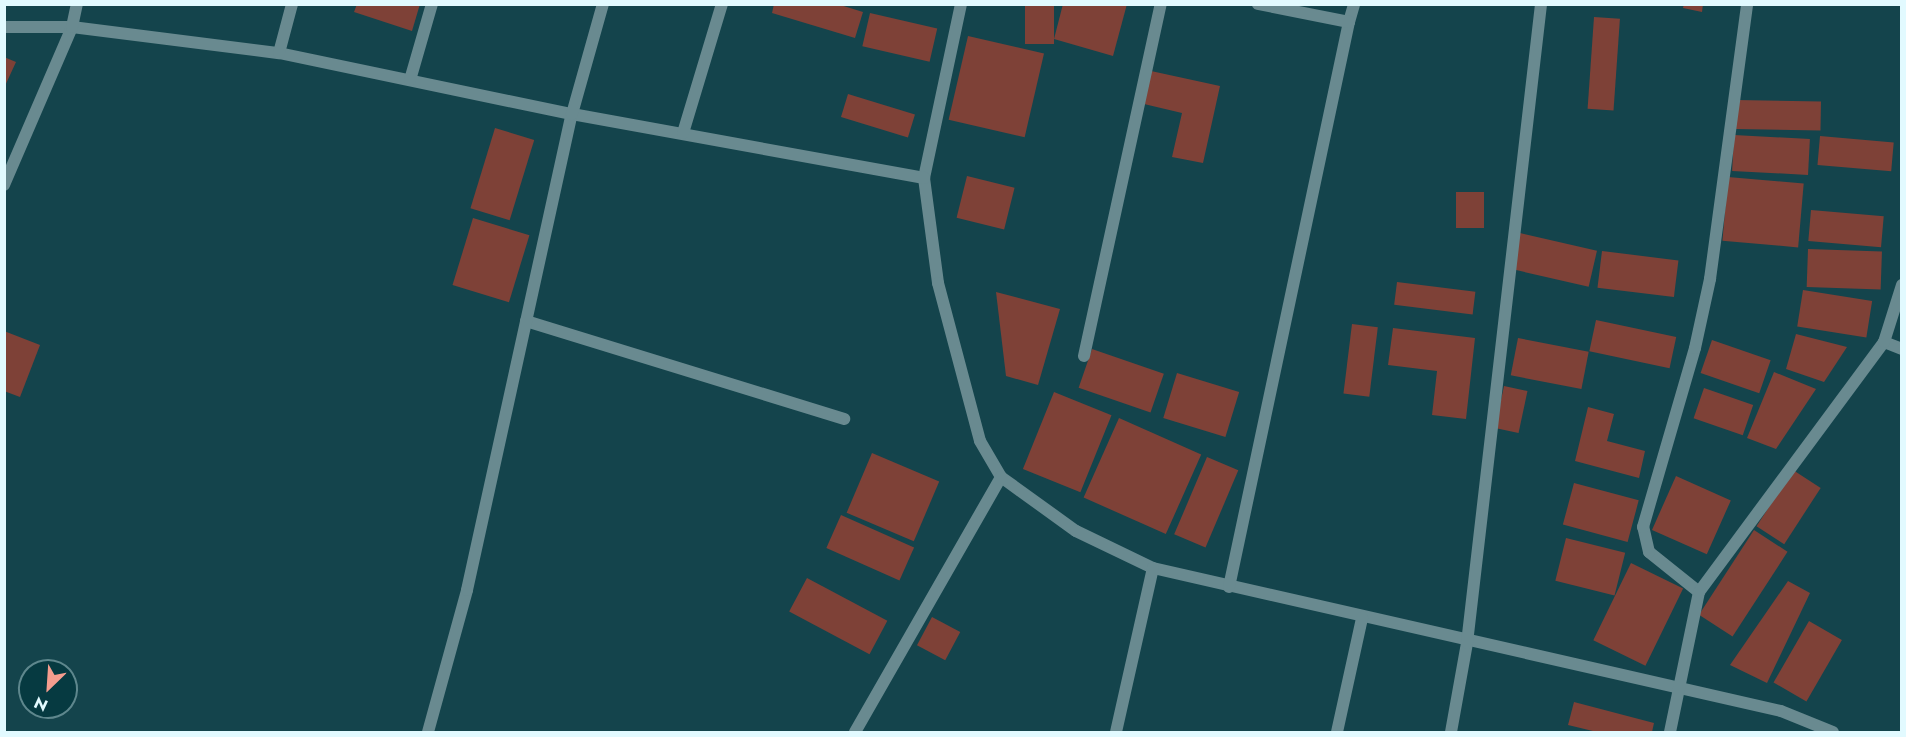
<!DOCTYPE html>
<html>
<head>
<meta charset="utf-8">
<style>
  body { margin:0 }
  #map { position:relative; width:1906px; height:737px; overflow:hidden; background:#14444c; font-family:Jost,sans-serif }
  div>[style] { position:absolute }
  .building>* { inset:0; background:#7e4137; transform-origin:0 0 }
  .street>* { height:12px; margin:-6px; padding:0 6px; transform-origin:6px; border-radius:6px; background:#698a90 }
  span { translate:-50% -50%; white-space:nowrap; text-align:center; line-height:1.15; -webkit-text-stroke:4.5px #063a41; paint-order:stroke }
  .frame { position:absolute; inset:0; border:6px solid #e2faff; pointer-events:none }
  .north { position:absolute; left:18px; top:659px; width:60px; height:60px; box-sizing:border-box; background:#063a41; border:2px solid #5e878d; border-radius:50%; rotate:205deg; font-size:16px; font-weight:700; line-height:24px; text-align:center; color:#e2faff }
  .north::after { content:''; display:block; margin:auto; width:21px; height:27px; background:#f59d8e; clip-path:polygon(50% 0,100% 100%,50% 72%,0 100%) }
</style>
</head>
<body>
<div id="map">
  <div class="building">
    <i style="clip-path:polygon(357px 4px,420px 4px,412px 31px,354px 12px)"></i>
    <i style="clip-path:polygon(774px 4px,837px 4px,863px 12px,855px 38px,772px 13px)"></i>
    <i style="left:1025px;top:4px;width:29px;height:40px"></i>
    <i style="clip-path:polygon(1063px 4px,1127px 4px,1113px 56px,1054px 39px)"></i>
    <i style="clip-path:polygon(1684px 4px,1703px 4px,1702px 12px,1683px 8px)"></i>
    <i style="left:870px;top:13px;width:69px;height:34px;rotate:13deg"></i>
    <i style="left:1594px;top:17px;width:26px;height:92px;rotate:4deg"></i>
    <i style="left:968px;top:36px;width:78px;height:86px;rotate:13deg"></i>
    <i style="clip-path:polygon(4px 57px,16px 62px,4px 88px)"></i>
    <i style="clip-path:polygon(1151px 71px,1220px 86px,1203px 163px,1172px 157px,1182px 113px,1144px 104px)"></i>
    <i style="left:848px;top:94px;width:70px;height:24px;rotate:17deg"></i>
    <i style="left:1736px;top:100px;width:85px;height:29px;rotate:1deg"></i>
    <i style="left:495px;top:128px;width:41px;height:84px;rotate:17deg"></i>
    <i style="left:1734px;top:135px;width:76px;height:36px;rotate:3deg"></i>
    <i style="left:1820px;top:136px;width:74px;height:29px;rotate:5deg"></i>
    <i style="left:967px;top:176px;width:49px;height:43px;rotate:14deg"></i>
    <i style="left:1728px;top:177px;width:76px;height:64px;rotate:5deg"></i>
    <i style="left:1456px;top:192px;width:28px;height:36px"></i>
    <i style="left:1811px;top:210px;width:73px;height:31px;rotate:5deg"></i>
    <i style="left:473px;top:218px;width:59px;height:70px;rotate:17deg"></i>
    <i style="left:1520px;top:233px;width:79px;height:37px;rotate:13deg"></i>
    <i style="left:1808px;top:249px;width:74px;height:38px;rotate:2deg"></i>
    <i style="left:1602px;top:251px;width:77px;height:37px;rotate:7deg"></i>
    <i style="left:1397px;top:282px;width:79px;height:23px;rotate:7deg"></i>
    <i style="left:1803px;top:290px;width:70px;height:37px;rotate:9deg"></i>
    <i style="clip-path:polygon(996px 292px,1060px 309px,1038px 385px,1006px 376px)"></i>
    <i style="left:1596px;top:320px;width:82px;height:32px;rotate:12deg"></i>
    <i style="left:1352px;top:324px;width:26px;height:70px;rotate:7deg"></i>
    <i style="clip-path:polygon(1393px 328px,1475px 338px,1466px 419px,1432px 415px,1437px 371px,1388px 365px)"></i>
    <i style="clip-path:polygon(4px 331px,40px 345px,20px 397px,4px 391px)"></i>
    <i style="clip-path:polygon(1796px 334px,1847px 347px,1824px 382px,1786px 369px)"></i>
    <i style="left:1518px;top:338px;width:72px;height:38px;rotate:11deg"></i>
    <i style="left:1712px;top:340px;width:62px;height:35px;rotate:19deg"></i>
    <i style="left:1092px;top:349px;width:76px;height:41px;rotate:19deg"></i>
    <i style="clip-path:polygon(1774px 372px,1816px 389px,1776px 449px,1747px 438px)"></i>
    <i style="left:1177px;top:373px;width:65px;height:47px;rotate:17deg"></i>
    <i style="left:1504px;top:386px;width:24px;height:43px;rotate:12deg"></i>
    <i style="left:1704px;top:388px;width:52px;height:32px;rotate:19deg"></i>
    <i style="left:1054px;top:392px;width:62px;height:83px;rotate:22deg"></i>
    <i style="clip-path:polygon(1588px 407px,1614px 414px,1607px 441px,1645px 451px,1639px 478px,1575px 461px)"></i>
    <i style="left:1119px;top:418px;width:90px;height:87px;rotate:24deg"></i>
    <i style="left:872px;top:453px;width:73px;height:65px;rotate:23deg"></i>
    <i style="left:1207px;top:457px;width:34px;height:84px;rotate:23deg"></i>
    <i style="left:1793px;top:470px;width:33px;height:67px;rotate:33deg"></i>
    <i style="left:1676px;top:476px;width:60px;height:59px;rotate:24deg"></i>
    <i style="left:1574px;top:483px;width:67px;height:43px;rotate:15deg"></i>
    <i style="left:841px;top:515px;width:80px;height:36px;rotate:24deg"></i>
    <i style="left:1754px;top:530px;width:40px;height:101px;rotate:33deg"></i>
    <i style="left:1566px;top:538px;width:61px;height:44px;rotate:14deg"></i>
    <i style="left:1631px;top:563px;width:58px;height:86px;rotate:26deg"></i>
    <i style="left:807px;top:578px;width:91px;height:38px;rotate:28deg"></i>
    <i style="clip-path:polygon(1788px 581px,1810px 593px,1767px 683px,1730px 665px)"></i>
    <i style="left:932px;top:617px;width:32px;height:32px;rotate:28deg"></i>
    <i style="left:1809px;top:621px;width:38px;height:71px;rotate:30deg"></i>
    <i style="clip-path:polygon(1574px 702px,1654px 723px,1652px 732px,1597px 732px,1568px 725px)"></i>
  </div>
  <div class="street">
    <i style="left:961px;top:4px;width:178px;rotate:102deg"></i>
    <i style="left:924px;top:178px;width:106px;rotate:82.4deg"></i>
    <i style="left:938px;top:283px;width:163px;rotate:75.1deg"></i>
    <i style="left:980px;top:441px;width:42px;rotate:59.7deg"></i>
    <i style="left:1001px;top:477px;width:92px;rotate:35.8deg"></i>
    <i style="left:1076px;top:531px;width:85px;rotate:25.7deg"></i>
    <i style="left:1153px;top:568px;width:644px;rotate:12.83deg"></i>
    <i style="left:1781px;top:711px;width:56px;rotate:22deg"></i>
    <i style="left:1349px;top:22px;width:19px;rotate:-74deg"></i>
    <i style="left:4px;top:27px;width:68px"></i>
    <i style="left:72px;top:27px;width:209px;rotate:7.2deg"></i>
    <i style="left:279px;top:53px;width:299px;rotate:11.8deg"></i>
    <i style="left:572px;top:114px;width:358px;rotate:10.3deg"></i>
    <i style="left:279px;top:53px;width:51px;rotate:-75.1deg"></i>
    <i style="left:410px;top:80px;width:79px;rotate:-73.9deg"></i>
    <i style="left:683px;top:133px;width:135px;rotate:-73.2deg"></i>
    <i style="left:4px;top:185px;width:172px;rotate:-66.7deg"></i>
    <i style="left:72px;top:27px;width:24px;rotate:-78deg"></i>
    <i style="left:526px;top:321px;width:333px;rotate:17.1deg"></i>
    <i style="left:1884px;top:342px;width:19px;rotate:21deg"></i>
    <i style="left:1084px;top:356px;width:360px;rotate:-77.7deg"></i>
    <i style="left:1229px;top:587px;width:578px;rotate:-78.01deg"></i>
    <i style="left:1349px;top:22px;width:93px;rotate:-168.8deg"></i>
    <i style="left:1699px;top:592px;width:64px;rotate:-141.3deg"></i>
    <i style="left:1649px;top:552px;width:26px;rotate:-103deg"></i>
    <i style="left:1643px;top:527px;width:186px;rotate:-73.8deg"></i>
    <i style="left:1695px;top:348px;width:71px;rotate:-77.7deg"></i>
    <i style="left:1710px;top:279px;width:277px;rotate:-82.3deg"></i>
    <i style="left:428px;top:732px;width:147px;rotate:-74.6deg"></i>
    <i style="left:467px;top:590px;width:487px;rotate:-77.6deg"></i>
    <i style="left:572px;top:114px;width:114px;rotate:-74.3deg"></i>
    <i style="left:855px;top:732px;width:294px;rotate:-60.2deg"></i>
    <i style="left:1116px;top:732px;width:168px;rotate:-77.3deg"></i>
    <i style="left:1337px;top:732px;width:117px;rotate:-77.6deg"></i>
    <i style="left:1451px;top:732px;width:90px;rotate:-79.8deg"></i>
    <i style="left:1467px;top:643px;width:643px;rotate:-83.39deg"></i>
    <i style="left:1670px;top:732px;width:143px;rotate:-78.3deg"></i>
    <i style="left:1699px;top:592px;width:311px;rotate:-53.5deg"></i>
    <i style="left:1884px;top:342px;width:60px;rotate:-72.5deg"></i>
  </div>
  <div class="frame"></div>
  <div class="north">N</div>
</div>
</body>
</html>
